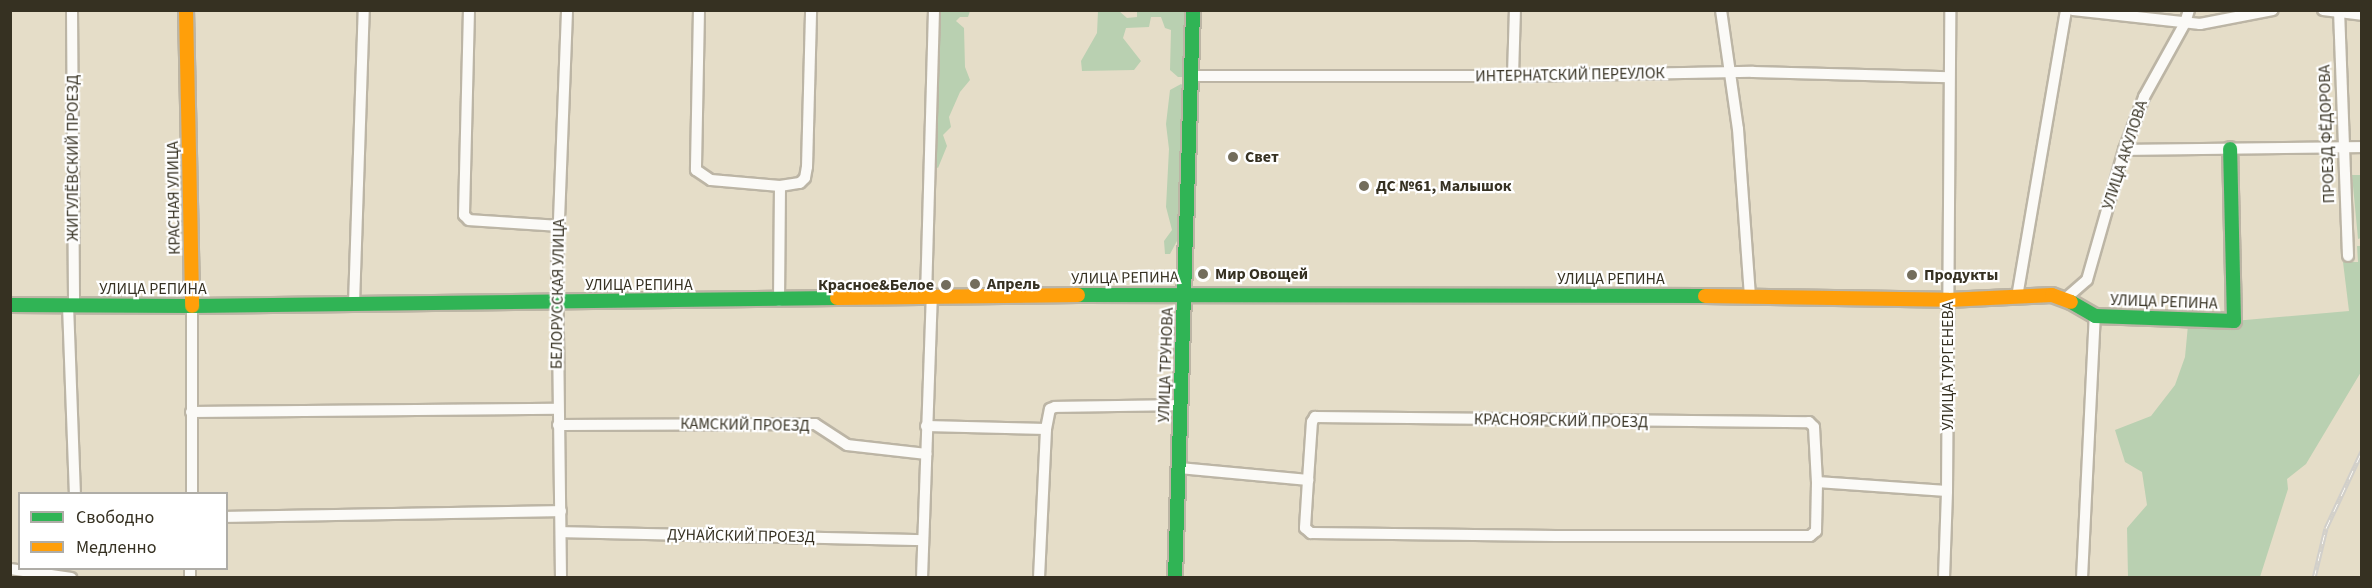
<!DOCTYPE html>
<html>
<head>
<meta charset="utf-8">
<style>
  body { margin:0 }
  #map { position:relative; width:2372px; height:588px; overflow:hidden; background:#e5ddc8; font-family:"Source Sans 3",sans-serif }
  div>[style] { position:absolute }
  .green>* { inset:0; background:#b9d0b1 }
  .roads { filter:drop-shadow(2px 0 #bcb5a5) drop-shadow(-2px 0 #bcb5a5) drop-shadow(0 2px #bcb5a5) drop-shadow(0 -2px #bcb5a5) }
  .street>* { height:10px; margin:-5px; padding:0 5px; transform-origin:5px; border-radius:5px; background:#fbfaf7 }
  .fast>* { height:14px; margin:-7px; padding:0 7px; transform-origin:7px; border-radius:7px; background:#30b455 }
  .slow>* { height:14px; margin:-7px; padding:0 7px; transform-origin:7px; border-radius:7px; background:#ff9f0a }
  .rail>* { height:5px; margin-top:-2.5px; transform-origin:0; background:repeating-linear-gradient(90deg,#fff 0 9px,#d1cfca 0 18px); box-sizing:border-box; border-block:2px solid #d1cfca }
  .dots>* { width:16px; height:16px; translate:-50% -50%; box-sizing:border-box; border:3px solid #fff; border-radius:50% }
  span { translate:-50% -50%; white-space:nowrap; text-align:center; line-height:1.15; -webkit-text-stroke:4.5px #fff; paint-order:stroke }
  .street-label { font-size:16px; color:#363122 }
  .poi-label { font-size:16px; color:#363122; font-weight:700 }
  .left { translate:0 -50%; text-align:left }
  .right { translate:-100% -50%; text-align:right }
  .frame { position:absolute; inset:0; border:12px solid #363122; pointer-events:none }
  .legend { position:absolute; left:18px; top:492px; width:210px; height:78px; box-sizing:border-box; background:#fff; border:2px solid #afada7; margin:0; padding:8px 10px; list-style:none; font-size:18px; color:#363122 }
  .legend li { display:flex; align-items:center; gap:12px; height:30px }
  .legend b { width:30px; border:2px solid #afada7 }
</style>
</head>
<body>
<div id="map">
  <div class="green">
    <i style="clip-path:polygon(939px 11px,970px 11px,968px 17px,960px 17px,956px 21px,964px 28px,965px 67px,970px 80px,960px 92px,949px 117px,951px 127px,943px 135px,947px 146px,938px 168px,933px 165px)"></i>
    <i style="clip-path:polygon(1098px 11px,1119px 11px,1127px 18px,1137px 17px,1137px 11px,1187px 11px,1183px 77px,1178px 77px,1170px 70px,1171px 30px,1165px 28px,1161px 17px,1151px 17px,1149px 27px,1126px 28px,1123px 38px,1141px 61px,1134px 70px,1082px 71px,1081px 61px,1097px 33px)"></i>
    <i style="clip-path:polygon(1181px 84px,1185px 87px,1177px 241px,1170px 254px,1165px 254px,1164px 241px,1172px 230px,1166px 207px,1169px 149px,1166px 124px,1170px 90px)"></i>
    <i style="clip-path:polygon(2352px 175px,2361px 175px,2361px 238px,2358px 239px)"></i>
    <i style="clip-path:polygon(2357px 246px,2361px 246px,2361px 372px,2306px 464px,2287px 479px,2288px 489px,2260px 577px,2128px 577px,2127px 528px,2147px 505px,2142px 472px,2125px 462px,2115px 430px,2151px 416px,2175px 385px,2185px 357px,2188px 325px,2349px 311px,2343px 262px,2358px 262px)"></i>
  </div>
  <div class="roads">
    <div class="street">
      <i style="left:72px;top:10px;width:295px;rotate:89.6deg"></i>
      <i style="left:469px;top:10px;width:205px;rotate:91.4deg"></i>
      <i style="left:464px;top:215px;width:7px;rotate:45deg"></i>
      <i style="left:469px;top:220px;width:90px;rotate:3.8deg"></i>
      <i style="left:699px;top:10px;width:160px;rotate:91.1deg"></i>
      <i style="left:696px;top:170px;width:18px;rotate:34deg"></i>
      <i style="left:711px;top:180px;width:69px;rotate:5deg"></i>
      <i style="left:1721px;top:10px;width:120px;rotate:81.9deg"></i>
      <i style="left:1738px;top:129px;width:167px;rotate:85.9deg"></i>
      <i style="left:2073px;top:10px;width:128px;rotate:6.3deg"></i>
      <i style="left:2200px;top:24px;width:74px;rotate:-10.9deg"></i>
      <i style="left:2323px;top:10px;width:39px;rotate:7deg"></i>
      <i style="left:2339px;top:10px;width:246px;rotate:87.9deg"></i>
      <i style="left:1191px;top:76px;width:322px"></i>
      <i style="left:1513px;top:76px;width:240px;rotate:-1deg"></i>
      <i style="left:1753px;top:72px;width:196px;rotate:1.5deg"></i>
      <i style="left:1513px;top:76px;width:66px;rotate:-88.3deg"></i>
      <i style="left:2124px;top:150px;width:238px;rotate:-0.7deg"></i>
      <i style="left:926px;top:297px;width:287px;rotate:-88.4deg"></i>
      <i style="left:2017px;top:297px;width:291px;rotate:-80.3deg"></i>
      <i style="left:2065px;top:299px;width:29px;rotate:-41deg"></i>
      <i style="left:2087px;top:280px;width:135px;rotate:-74.1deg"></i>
      <i style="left:2124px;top:150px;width:57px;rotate:-69.3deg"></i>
      <i style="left:2144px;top:97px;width:85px;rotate:-61deg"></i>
      <i style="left:2185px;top:23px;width:14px;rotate:-73deg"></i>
      <i style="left:779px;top:301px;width:115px;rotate:-89.5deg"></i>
      <i style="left:780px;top:186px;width:20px;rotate:-9deg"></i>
      <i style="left:800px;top:183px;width:7px;rotate:-45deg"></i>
      <i style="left:805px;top:178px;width:11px;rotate:-80deg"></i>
      <i style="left:807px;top:167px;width:157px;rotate:-88.5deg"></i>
      <i style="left:354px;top:304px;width:294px;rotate:-88.1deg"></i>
      <i style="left:68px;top:305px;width:189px;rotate:87.9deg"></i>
      <i style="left:191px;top:412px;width:367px;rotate:-0.5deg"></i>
      <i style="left:558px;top:425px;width:257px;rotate:-0.2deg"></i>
      <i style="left:815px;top:424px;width:38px;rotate:33deg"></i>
      <i style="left:847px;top:445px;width:80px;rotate:6.5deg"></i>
      <i style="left:926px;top:426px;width:120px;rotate:1.4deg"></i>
      <i style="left:1179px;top:468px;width:130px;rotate:5.3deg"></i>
      <i style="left:1308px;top:480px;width:58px;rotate:-86.1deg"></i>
      <i style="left:1312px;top:422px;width:6px;rotate:-59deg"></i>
      <i style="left:1315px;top:417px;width:494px;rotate:0.6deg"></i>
      <i style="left:1809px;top:422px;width:7px;rotate:45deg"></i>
      <i style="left:1814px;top:427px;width:55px;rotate:86.9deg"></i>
      <i style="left:1817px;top:482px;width:130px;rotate:4deg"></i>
      <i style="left:1308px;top:480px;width:48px;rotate:93.6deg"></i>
      <i style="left:1305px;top:528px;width:8px;rotate:40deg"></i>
      <i style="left:1311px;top:533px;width:245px;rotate:0.7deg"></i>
      <i style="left:1556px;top:536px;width:254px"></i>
      <i style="left:1810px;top:536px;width:8px;rotate:-40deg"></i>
      <i style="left:1816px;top:531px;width:49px;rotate:-88.8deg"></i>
      <i style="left:192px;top:494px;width:188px;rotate:-90deg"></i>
      <i style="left:226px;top:517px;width:335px;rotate:-1deg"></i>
      <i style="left:561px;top:532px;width:360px;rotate:1.3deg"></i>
      <i style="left:10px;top:569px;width:62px;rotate:8.4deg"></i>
      <i style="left:190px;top:578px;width:10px;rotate:-90deg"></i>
      <i style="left:561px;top:578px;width:306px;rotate:-90.7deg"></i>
      <i style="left:557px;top:272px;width:262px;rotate:-87.8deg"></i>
      <i style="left:922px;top:578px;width:281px;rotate:-88deg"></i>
      <i style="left:1039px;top:578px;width:149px;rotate:-87.3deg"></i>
      <i style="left:1046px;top:429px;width:20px;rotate:-79deg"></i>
      <i style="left:1050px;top:409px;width:5px;rotate:-22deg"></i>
      <i style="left:1055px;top:407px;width:126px;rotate:-0.9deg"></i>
      <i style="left:1944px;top:578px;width:87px;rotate:-88deg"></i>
      <i style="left:1947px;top:491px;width:481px;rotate:-89.6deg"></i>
      <i style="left:2082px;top:578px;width:262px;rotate:-87.2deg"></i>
    </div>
    <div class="fast">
      <i style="left:1078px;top:295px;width:627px;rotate:0.09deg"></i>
      <i style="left:2071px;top:302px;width:28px;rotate:30deg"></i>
      <i style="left:2095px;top:316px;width:139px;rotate:2.1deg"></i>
      <i style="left:2234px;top:321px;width:172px;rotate:-91.3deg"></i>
      <i style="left:10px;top:305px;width:182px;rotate:0.3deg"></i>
      <i style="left:192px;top:306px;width:645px;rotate:-0.71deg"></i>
      <i style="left:1175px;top:578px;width:568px;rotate:-88.18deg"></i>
    </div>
    <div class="slow">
      <i style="left:186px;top:10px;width:296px;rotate:88.8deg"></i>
      <i style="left:1705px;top:296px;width:243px;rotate:0.9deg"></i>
      <i style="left:1948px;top:300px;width:104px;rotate:-2.8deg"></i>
      <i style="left:2052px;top:295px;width:20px;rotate:20deg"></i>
      <i style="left:837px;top:298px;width:241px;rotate:-0.7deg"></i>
    </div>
  </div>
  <div class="rail">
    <i style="left:2314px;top:578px;width:51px;rotate:-76.5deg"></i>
    <i style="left:2326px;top:528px;width:85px;rotate:-64.9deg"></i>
  </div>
  <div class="dots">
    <i style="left:1233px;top:157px;background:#736d5c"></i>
    <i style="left:1364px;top:186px;background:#736d5c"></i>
    <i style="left:1203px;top:274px;background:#736d5c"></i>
    <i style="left:1912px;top:275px;background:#736d5c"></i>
    <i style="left:975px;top:284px;background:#736d5c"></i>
    <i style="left:946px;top:285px;background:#736d5c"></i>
  </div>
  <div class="street-label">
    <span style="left:1570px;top:75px;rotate:-1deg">ИНТЕРНАТСКИЙ ПЕРЕУЛОК</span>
    <span style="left:2327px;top:134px;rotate:-92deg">ПРОЕЗД ФЁДОРОВА</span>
    <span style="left:2125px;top:155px;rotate:-72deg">УЛИЦА АКУЛОВА</span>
    <span style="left:73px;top:158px;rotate:-90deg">ЖИГУЛЁВСКИЙ ПРОЕЗД</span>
    <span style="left:174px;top:198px;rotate:-91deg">КРАСНАЯ УЛИЦА</span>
    <span style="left:1125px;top:278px;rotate:-1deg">УЛИЦА РЕПИНА</span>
    <span style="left:1611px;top:279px">УЛИЦА РЕПИНА</span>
    <span style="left:639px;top:285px">УЛИЦА РЕПИНА</span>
    <span style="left:153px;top:289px">УЛИЦА РЕПИНА</span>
    <span style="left:558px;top:294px;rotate:-89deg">БЕЛОРУССКАЯ УЛИЦА</span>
    <span style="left:2164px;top:302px;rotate:2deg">УЛИЦА РЕПИНА</span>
    <span style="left:1166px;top:365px;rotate:-88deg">УЛИЦА ТРУНОВА</span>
    <span style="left:1948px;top:366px;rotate:-90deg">УЛИЦА ТУРГЕНЕВА</span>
    <span style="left:1561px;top:421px;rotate:1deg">КРАСНОЯРСКИЙ ПРОЕЗД</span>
    <span style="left:745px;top:425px;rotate:1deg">КАМСКИЙ ПРОЕЗД</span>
    <span style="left:741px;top:536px;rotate:1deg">ДУНАЙСКИЙ ПРОЕЗД</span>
  </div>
  <div class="poi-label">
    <span class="left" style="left:1245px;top:157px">Свет</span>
    <span class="left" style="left:1376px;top:186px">ДС №61, Малышок</span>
    <span class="left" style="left:1215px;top:274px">Мир Овощей</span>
    <span class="left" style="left:1924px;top:275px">Продукты</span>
    <span class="left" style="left:987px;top:284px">Апрель</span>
    <span class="right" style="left:934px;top:285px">Красное&amp;Белое</span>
  </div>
  <div class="frame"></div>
  <ul class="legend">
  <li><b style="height:8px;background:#30b455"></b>Свободно</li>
  <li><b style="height:8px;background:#ff9f0a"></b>Медленно</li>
  </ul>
</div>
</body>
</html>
